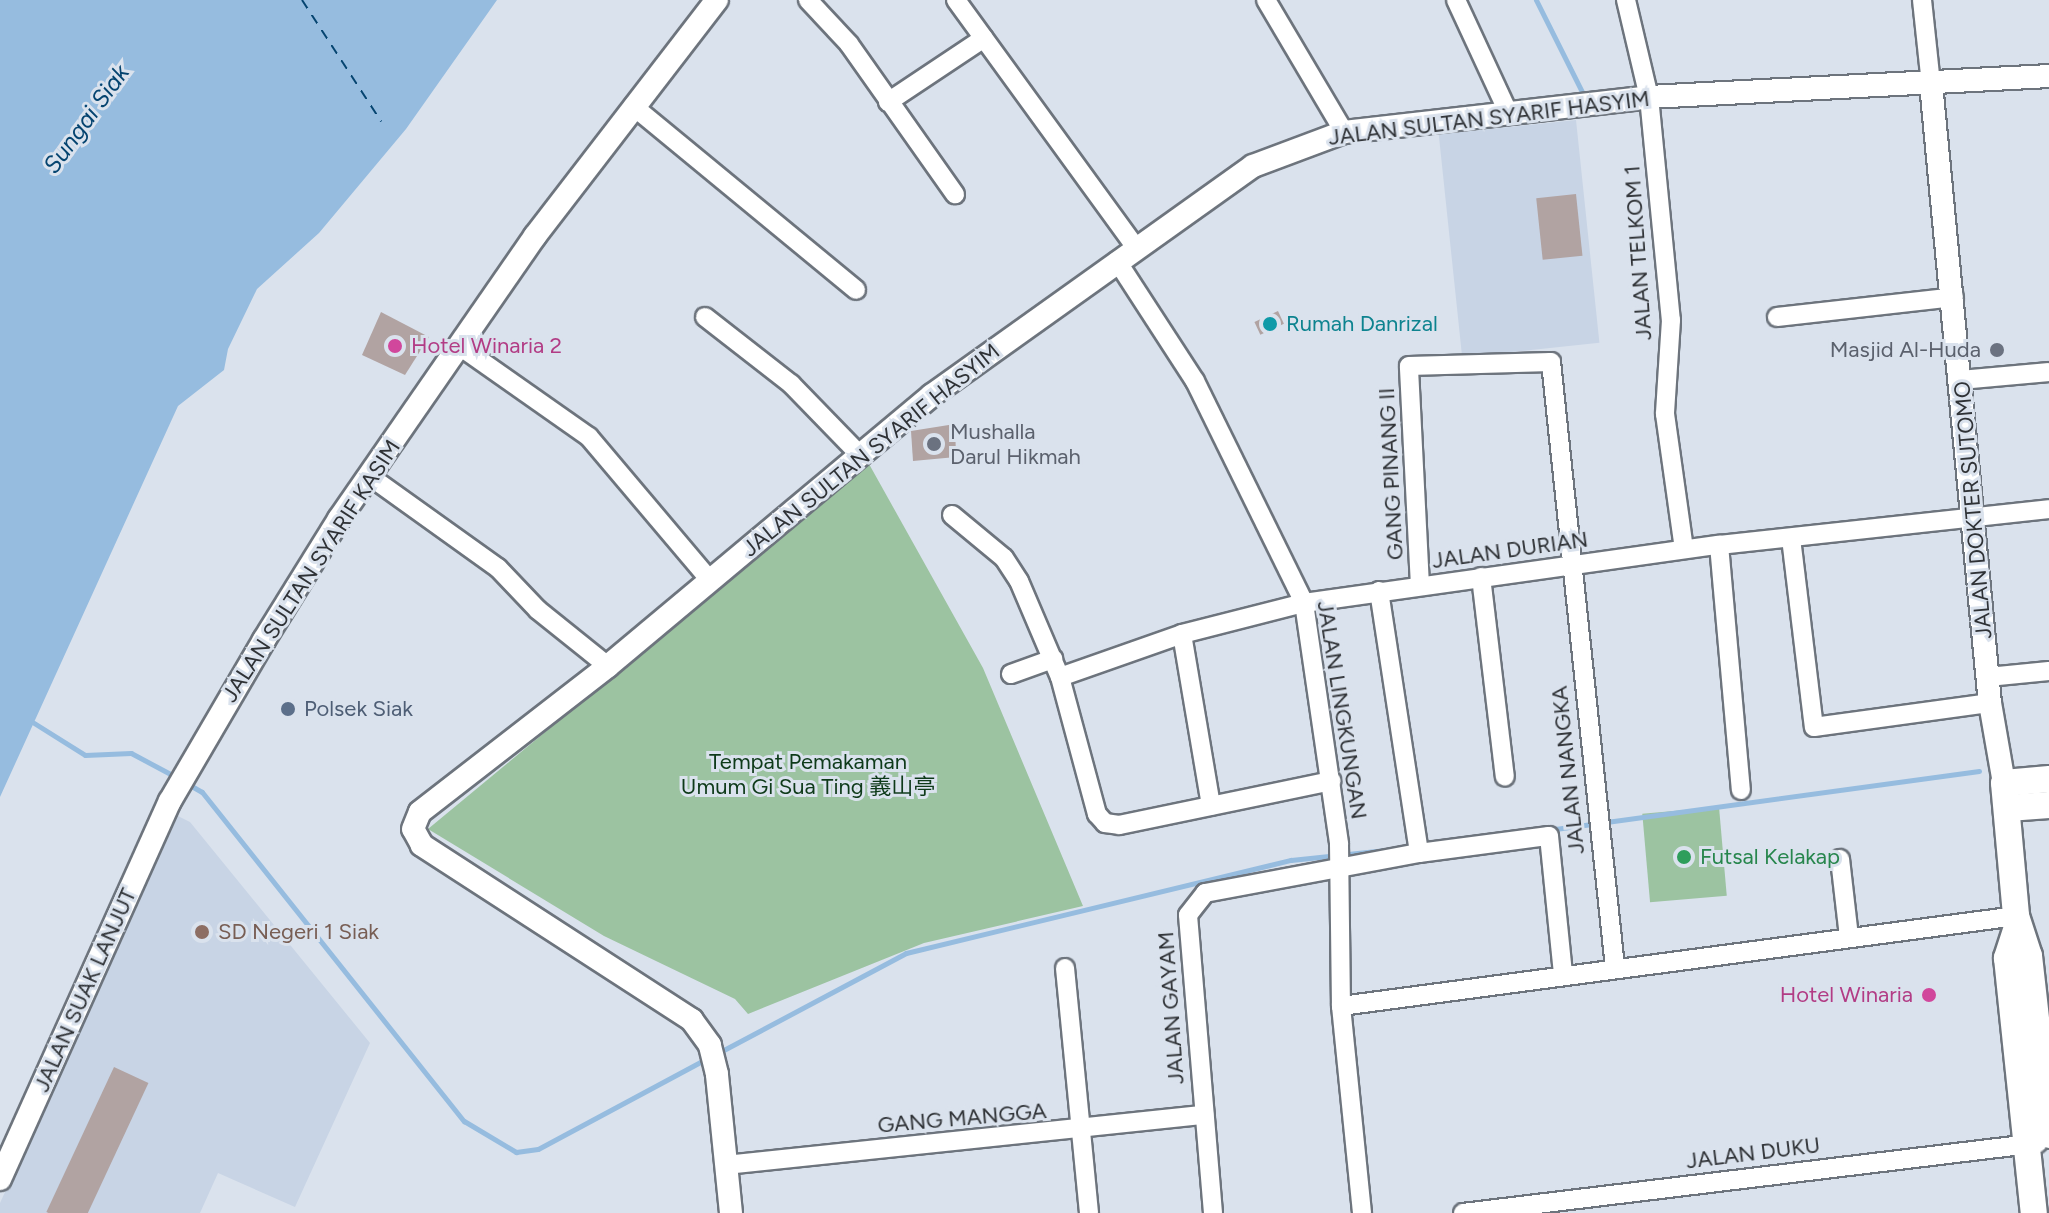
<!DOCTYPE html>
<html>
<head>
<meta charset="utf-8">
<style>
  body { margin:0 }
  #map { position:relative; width:2049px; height:1213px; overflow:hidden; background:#dae2ed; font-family:Figtree,"Noto Sans SC",sans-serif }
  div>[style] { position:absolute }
  .built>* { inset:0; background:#c8d4e5; transform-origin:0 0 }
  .green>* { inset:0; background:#9cc3a1; transform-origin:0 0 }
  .water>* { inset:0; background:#96bcdf }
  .stream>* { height:5px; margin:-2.5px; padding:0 2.5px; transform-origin:2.5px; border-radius:2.5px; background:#96bcdf }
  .ferry>* { height:2px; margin-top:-1px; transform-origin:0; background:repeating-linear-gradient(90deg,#054470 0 10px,transparent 0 18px) }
  .building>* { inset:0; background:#b1a3a2; transform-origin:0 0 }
  .roads { filter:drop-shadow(2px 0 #6d747d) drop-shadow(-2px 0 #6d747d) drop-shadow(0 2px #6d747d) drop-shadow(0 -2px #6d747d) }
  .minor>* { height:18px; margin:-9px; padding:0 9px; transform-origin:9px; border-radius:9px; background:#fff }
  .tertiary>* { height:22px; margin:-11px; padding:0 11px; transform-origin:11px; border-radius:11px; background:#fff }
  .secondary>* { height:26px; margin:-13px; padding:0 13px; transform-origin:13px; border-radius:13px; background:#fff }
  .dots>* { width:22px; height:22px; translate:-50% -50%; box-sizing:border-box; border:4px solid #dae2ed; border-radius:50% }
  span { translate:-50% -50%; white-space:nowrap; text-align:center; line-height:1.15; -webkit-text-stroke:6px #dae2ed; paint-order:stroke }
  .street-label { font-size:22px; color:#2f3236 }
  .culture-label { font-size:22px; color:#0d838f }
  .left { translate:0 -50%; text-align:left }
  .hotel-label { font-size:22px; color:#b23c85 }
  .right { translate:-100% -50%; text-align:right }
  .worship-label { font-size:22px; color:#5b616d }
  .service-label { font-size:22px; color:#4e5e75 }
  .park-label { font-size:22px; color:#0e3a19 }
  .leisure-label { font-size:22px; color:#27864d }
  .education-label { font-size:22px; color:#785e54 }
  .water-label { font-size:24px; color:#054470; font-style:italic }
</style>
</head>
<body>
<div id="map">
  <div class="built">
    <i style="left:1576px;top:120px;width:224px;height:138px;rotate:84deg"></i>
    <i style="clip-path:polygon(178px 816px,190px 822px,370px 1043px,295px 1207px,218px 1173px,200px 1213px,0 1213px,0 1203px)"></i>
  </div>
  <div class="green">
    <i style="clip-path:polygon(869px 464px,983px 668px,1083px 906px,924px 943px,748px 1014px,735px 999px,604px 936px,428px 829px)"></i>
    <i style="left:1719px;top:807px;width:89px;height:77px;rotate:85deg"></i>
  </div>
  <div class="water">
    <i style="clip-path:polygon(0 0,497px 0,406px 129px,319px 233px,257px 289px,228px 349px,224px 370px,178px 406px,0 797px)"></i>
  </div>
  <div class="stream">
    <i style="left:1536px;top:0;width:105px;rotate:63.4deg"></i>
    <i style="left:34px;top:723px;width:60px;rotate:32.1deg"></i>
    <i style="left:85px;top:755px;width:46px;rotate:-2.5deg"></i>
    <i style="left:131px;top:753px;width:51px;rotate:28.1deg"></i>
    <i style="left:188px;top:784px;width:16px;rotate:30deg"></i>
    <i style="left:202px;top:792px;width:421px;rotate:51.5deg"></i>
    <i style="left:464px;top:1121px;width:61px;rotate:30.8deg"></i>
    <i style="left:516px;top:1152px;width:22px;rotate:-8deg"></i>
    <i style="left:538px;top:1149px;width:191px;rotate:-28.2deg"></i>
    <i style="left:1548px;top:830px;width:435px;rotate:-7.8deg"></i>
    <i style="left:718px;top:1053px;width:213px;rotate:-28deg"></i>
    <i style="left:906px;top:953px;width:396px;rotate:-13.6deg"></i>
    <i style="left:1291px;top:860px;width:105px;rotate:-6deg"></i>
  </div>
  <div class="ferry">
    <i style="left:302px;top:0;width:145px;rotate:56.9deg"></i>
  </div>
  <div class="building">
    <i style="left:1576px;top:194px;width:62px;height:40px;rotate:84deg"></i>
    <i style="left:1278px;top:311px;width:14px;height:26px;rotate:65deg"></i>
    <i style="clip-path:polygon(381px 312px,429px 337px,405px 375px,362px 355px)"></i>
    <i style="clip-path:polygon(955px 424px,956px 457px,913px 461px,911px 431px)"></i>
    <i style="left:114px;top:1067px;width:38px;height:160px;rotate:25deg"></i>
  </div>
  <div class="roads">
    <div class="minor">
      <i style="left:808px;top:0;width:60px;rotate:47deg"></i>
      <i style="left:849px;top:44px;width:184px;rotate:54.8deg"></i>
      <i style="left:956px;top:0;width:306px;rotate:54deg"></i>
      <i style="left:1266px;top:0;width:153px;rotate:59.4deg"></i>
      <i style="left:1456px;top:0;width:126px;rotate:65.1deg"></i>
      <i style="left:1626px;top:0;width:100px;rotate:76.7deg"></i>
      <i style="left:1649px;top:97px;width:224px;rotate:84.4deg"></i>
      <i style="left:1671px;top:320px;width:94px;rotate:93.7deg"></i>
      <i style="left:1665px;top:414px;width:136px;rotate:82deg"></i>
      <i style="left:1922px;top:0;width:84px;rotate:83.9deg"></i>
      <i style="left:888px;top:102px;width:115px;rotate:-33.7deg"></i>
      <i style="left:633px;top:106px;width:289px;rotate:39.5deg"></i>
      <i style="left:1117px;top:261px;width:143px;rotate:57deg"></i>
      <i style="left:1195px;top:381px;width:247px;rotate:63.8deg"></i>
      <i style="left:1304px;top:603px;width:244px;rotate:81.7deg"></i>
      <i style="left:1339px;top:844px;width:162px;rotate:89.3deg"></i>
      <i style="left:1341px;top:1006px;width:208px;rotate:84.2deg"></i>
      <i style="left:705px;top:317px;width:109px;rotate:37.9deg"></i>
      <i style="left:791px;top:384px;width:99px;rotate:45.8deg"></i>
      <i style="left:1777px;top:317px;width:178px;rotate:-6.4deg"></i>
      <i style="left:461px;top:347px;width:156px;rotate:35.1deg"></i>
      <i style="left:589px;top:437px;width:187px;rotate:49.8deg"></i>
      <i style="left:1961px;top:380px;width:88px;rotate:-5.2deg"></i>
      <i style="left:368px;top:475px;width:160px;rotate:35.6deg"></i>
      <i style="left:498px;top:568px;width:58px;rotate:46.4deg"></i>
      <i style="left:538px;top:610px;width:90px;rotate:38.7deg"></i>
      <i style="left:952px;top:515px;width:67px;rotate:39.6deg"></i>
      <i style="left:1004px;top:558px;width:27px;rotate:57deg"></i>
      <i style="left:1019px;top:581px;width:104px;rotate:66.9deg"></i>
      <i style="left:1060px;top:677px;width:142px;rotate:74.9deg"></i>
      <i style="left:1097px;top:814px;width:12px;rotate:48deg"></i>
      <i style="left:1105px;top:823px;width:14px;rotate:8deg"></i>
      <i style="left:1119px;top:825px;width:217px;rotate:-11.7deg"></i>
      <i style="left:1791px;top:538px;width:190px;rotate:83.1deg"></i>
      <i style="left:1814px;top:727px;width:178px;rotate:-7.8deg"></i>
      <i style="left:1719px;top:545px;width:246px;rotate:84.9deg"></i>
      <i style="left:1481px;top:577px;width:201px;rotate:83.2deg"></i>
      <i style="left:1420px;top:586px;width:220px;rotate:-92.9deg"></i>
      <i style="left:1409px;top:366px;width:142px;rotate:-1.6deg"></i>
      <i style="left:1551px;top:362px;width:609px;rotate:83.97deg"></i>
      <i style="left:1379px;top:591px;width:265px;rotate:81.3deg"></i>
      <i style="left:1182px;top:634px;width:174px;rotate:80.4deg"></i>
      <i style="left:1011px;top:674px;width:45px;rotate:-19.7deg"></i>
      <i style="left:1060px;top:677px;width:129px;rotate:-19.4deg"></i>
      <i style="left:1182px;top:634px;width:126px;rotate:-14.3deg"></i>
      <i style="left:1304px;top:603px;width:419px;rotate:-8deg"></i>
      <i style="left:1719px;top:545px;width:332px;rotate:-6.2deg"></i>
      <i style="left:1988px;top:677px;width:61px;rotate:-5.6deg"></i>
      <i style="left:1840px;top:859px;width:79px;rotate:83.4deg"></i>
      <i style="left:1065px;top:968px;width:246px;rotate:84.4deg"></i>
      <i style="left:1341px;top:1006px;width:681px;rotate:-7.59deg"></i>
      <i style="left:725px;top:1165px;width:482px;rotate:-6deg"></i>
      <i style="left:1213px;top:1213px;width:299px;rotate:-94.8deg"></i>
      <i style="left:1188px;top:915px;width:28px;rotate:-52deg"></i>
      <i style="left:1205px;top:893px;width:218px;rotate:-10.6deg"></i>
      <i style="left:1419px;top:853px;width:131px;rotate:-7.5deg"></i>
      <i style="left:1549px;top:836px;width:138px;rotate:84.2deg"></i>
      <i style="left:1463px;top:1213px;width:579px;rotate:-6.94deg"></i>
    </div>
    <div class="tertiary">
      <i style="left:1931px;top:84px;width:622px;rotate:84.56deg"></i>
      <i style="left:1990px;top:703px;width:81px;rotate:80.1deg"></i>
      <i style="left:0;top:1179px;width:414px;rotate:-65.8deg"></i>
      <i style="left:170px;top:801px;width:186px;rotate:-59.7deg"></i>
      <i style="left:264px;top:640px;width:142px;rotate:-58.2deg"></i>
      <i style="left:339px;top:519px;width:344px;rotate:-55.3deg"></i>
      <i style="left:535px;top:236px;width:298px;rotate:-52.4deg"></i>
      <i style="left:731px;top:1213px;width:140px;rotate:-95.8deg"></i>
      <i style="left:717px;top:1074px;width:30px;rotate:-104deg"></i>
      <i style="left:710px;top:1045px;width:31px;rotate:-126deg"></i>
      <i style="left:692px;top:1020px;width:322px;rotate:-147.1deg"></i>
      <i style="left:422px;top:845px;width:18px;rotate:-119deg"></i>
      <i style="left:413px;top:829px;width:18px;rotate:-68deg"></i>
      <i style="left:420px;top:812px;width:238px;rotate:-37.8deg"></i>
      <i style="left:608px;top:666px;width:422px;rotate:-39.9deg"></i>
      <i style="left:932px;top:395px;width:394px;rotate:-35.5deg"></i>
      <i style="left:1253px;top:166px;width:97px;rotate:-20.5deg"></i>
      <i style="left:1344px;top:132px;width:307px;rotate:-6.5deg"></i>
      <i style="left:1649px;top:97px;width:401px;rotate:-3deg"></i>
    </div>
    <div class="secondary">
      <i style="left:2049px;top:779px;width:45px;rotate:174.9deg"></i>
      <i style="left:2004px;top:783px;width:134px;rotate:84.8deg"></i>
      <i style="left:2016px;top:916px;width:42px;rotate:72deg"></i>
      <i style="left:2029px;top:956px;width:180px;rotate:83.6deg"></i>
      <i style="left:2008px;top:808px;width:41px;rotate:-4.2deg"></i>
      <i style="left:2018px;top:924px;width:36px;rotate:108deg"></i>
      <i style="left:2007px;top:958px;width:256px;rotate:84deg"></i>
    </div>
  </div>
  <div class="dots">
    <i style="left:1270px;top:324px;background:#0f9aa8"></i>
    <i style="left:395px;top:346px;background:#d1479c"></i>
    <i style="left:1997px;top:350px;background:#6b7280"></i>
    <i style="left:934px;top:444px;background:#6b7280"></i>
    <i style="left:288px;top:709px;background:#5c6f8a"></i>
    <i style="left:1684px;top:857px;background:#2e9e5b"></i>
    <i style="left:202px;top:932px;background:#8d6e63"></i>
    <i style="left:1929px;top:995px;background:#d1479c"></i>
  </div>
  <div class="street-label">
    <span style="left:1489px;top:118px;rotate:-7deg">JALAN SULTAN SYARIF HASYIM</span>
    <span style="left:1638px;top:253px;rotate:-94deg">JALAN TELKOM 1</span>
    <span style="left:871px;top:450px;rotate:-39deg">JALAN SULTAN SYARIF HASYIM</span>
    <span style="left:1391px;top:474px;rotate:-93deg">GANG PINANG II</span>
    <span style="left:1973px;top:510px;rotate:-95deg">JALAN DOKTER SUTOMO</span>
    <span style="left:1510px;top:550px;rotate:-8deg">JALAN DURIAN</span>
    <span style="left:311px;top:571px;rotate:-57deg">JALAN SULTAN SYARIF KASIM</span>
    <span style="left:1342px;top:710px;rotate:81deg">JALAN LINGKUNGAN</span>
    <span style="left:1568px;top:770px;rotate:-96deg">JALAN NANGKA</span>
    <span style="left:85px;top:990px;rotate:-66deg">JALAN SUAK LANJUT</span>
    <span style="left:1171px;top:1008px;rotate:-94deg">JALAN GAYAM</span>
    <span style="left:962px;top:1118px;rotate:-5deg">GANG MANGGA</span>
    <span style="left:1753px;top:1153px;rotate:-7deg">JALAN DUKU</span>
  </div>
  <div class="culture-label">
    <span class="left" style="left:1286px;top:324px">Rumah Danrizal</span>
  </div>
  <div class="hotel-label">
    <span class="left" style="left:411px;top:346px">Hotel Winaria 2</span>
    <span class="right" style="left:1913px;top:995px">Hotel Winaria</span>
  </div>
  <div class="worship-label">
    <span class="right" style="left:1981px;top:350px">Masjid Al-Huda</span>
    <span class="left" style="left:950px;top:444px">Mushalla<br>Darul Hikmah</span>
  </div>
  <div class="service-label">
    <span class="left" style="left:304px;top:709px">Polsek Siak</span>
  </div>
  <div class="park-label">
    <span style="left:808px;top:774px">Tempat Pemakaman<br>Umum Gi Sua Ting 義山亭</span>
  </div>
  <div class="leisure-label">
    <span class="left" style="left:1700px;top:857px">Futsal Kelakap</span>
  </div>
  <div class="education-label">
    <span class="left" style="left:218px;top:932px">SD Negeri 1 Siak</span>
  </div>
  <div class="water-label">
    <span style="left:86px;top:119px;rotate:-54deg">Sungai Siak</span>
  </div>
</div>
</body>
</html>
